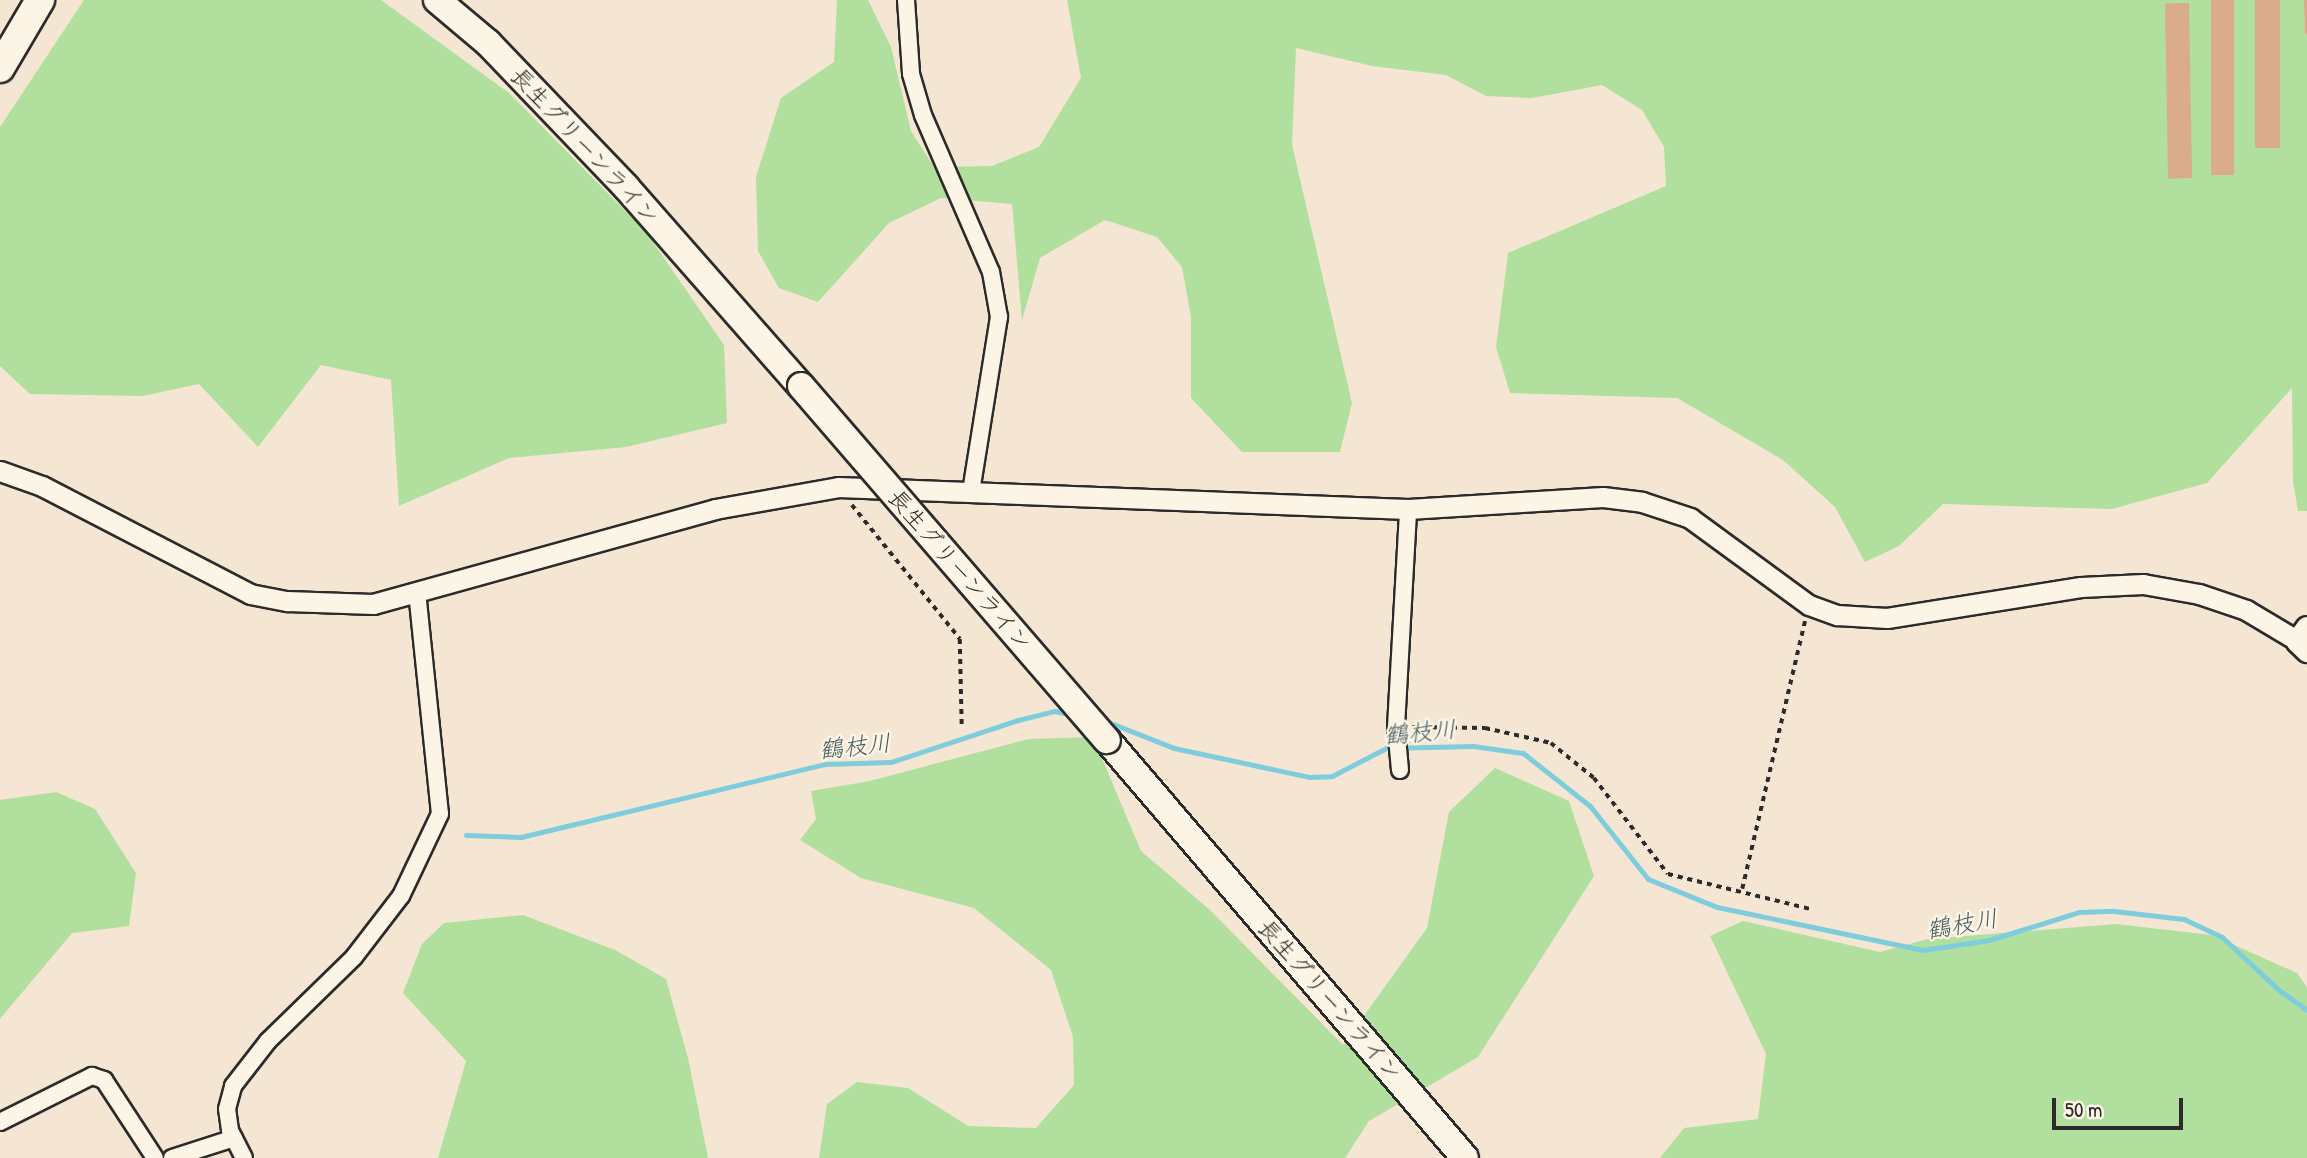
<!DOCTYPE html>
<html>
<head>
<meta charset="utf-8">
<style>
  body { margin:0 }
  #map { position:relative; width:2307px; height:1158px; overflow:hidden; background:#f5e6d3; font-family:"Patrick Hand","Klee One",sans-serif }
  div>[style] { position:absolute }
  .green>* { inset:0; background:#b1df9e }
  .stream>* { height:5px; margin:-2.5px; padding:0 2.5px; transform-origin:2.5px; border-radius:2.5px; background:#7fcddc }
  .building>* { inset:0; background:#daac8b; transform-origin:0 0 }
  .path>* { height:3.5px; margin-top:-1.75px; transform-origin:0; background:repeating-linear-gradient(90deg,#2b2b2b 0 5px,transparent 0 10px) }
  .roads { filter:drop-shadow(2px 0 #2b2b2b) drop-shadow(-2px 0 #2b2b2b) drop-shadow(0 2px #2b2b2b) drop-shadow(0 -2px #2b2b2b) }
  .minor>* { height:16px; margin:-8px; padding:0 8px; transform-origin:8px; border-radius:8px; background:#fcf5e5 }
  .tertiary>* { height:19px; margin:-9.5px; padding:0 9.5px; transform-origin:9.5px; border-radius:9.5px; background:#fcf5e5 }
  .secondary>* { height:23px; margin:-11.5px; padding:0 11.5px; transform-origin:11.5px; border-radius:11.5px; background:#fcf5e5 }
  .trunk>* { height:26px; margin:-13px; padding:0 13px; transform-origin:13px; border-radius:13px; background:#fcf5e5 }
  .motorway>* { height:28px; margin:-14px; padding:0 14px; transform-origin:14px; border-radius:14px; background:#fcf5e5 }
  .bridges { filter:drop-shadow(2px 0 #2b2b2b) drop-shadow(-2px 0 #2b2b2b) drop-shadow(0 2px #2b2b2b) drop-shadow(0 -2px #2b2b2b) }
  .trunk-bridge>* { height:26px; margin:-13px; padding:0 13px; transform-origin:13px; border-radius:13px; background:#fcf5e5 }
  span { translate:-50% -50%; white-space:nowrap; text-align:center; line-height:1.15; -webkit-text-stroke:5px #fcf5e5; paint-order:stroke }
  .street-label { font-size:23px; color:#2b2b2b }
  .water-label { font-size:24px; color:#445c60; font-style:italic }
  .scale { position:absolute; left:2052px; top:1098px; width:131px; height:32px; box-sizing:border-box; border:4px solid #2b2b2b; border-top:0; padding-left:9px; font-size:21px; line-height:24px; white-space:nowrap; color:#2b2b2b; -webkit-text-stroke:5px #fcf5e5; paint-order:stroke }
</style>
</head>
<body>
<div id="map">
  <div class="green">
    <i style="clip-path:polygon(84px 0,381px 0,509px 93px,646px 232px,724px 345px,727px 423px,626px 447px,509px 458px,399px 506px,391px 380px,321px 365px,258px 447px,199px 384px,143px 396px,30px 394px,0 366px,0 127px)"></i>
    <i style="clip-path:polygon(837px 0,868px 0,891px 47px,911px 131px,934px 167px,992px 166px,1039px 147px,1081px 78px,1067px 0,2307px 0,2307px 511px,2298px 511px,2293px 481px,2292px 388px,2207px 483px,2112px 509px,1943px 504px,1899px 546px,1865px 562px,1835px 507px,1783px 460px,1677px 398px,1510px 393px,1496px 347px,1508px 253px,1666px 186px,1664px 147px,1642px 110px,1602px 85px,1532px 98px,1486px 96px,1446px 75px,1372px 66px,1296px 48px,1292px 145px,1352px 403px,1340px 452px,1242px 452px,1191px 398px,1191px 317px,1182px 267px,1157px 237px,1105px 220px,1040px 258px,1022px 320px,1012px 204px,941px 198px,889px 223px,818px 302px,779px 288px,758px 251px,756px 177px,781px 98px,834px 62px)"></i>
    <i style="clip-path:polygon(1093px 737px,1141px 851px,1210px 910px,1343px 1045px,1427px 928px,1449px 812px,1495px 768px,1569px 801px,1594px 876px,1478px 1057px,1369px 1121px,1345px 1158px,819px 1158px,827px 1104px,857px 1082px,908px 1088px,968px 1126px,1036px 1128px,1074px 1085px,1073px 1037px,1051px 970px,974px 908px,861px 878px,800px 840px,816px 819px,811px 791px,870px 781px,1028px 739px)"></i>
    <i style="clip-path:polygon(56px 792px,95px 809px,136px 873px,129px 926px,72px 933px,0 1019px,0 800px)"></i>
    <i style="clip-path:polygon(523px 915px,615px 950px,666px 979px,688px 1058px,708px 1158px,438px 1158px,466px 1061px,403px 993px,422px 944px,444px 923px)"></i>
    <i style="clip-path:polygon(1743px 921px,1880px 952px,1928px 939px,2116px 924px,2212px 935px,2297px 973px,2307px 987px,2307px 1158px,1660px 1158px,1684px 1128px,1758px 1119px,1766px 1054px,1710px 936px)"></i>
  </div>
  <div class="stream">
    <i style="left:1103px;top:720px;width:76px;rotate:21.5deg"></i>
    <i style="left:1174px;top:748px;width:138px;rotate:12.1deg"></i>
    <i style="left:1309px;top:777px;width:23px;rotate:-2deg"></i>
    <i style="left:1332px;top:776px;width:61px;rotate:-27.4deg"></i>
    <i style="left:1386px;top:748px;width:87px;rotate:-1.3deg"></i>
    <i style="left:1473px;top:746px;width:50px;rotate:8deg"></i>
    <i style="left:1523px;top:753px;width:85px;rotate:38.3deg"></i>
    <i style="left:1590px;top:806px;width:93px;rotate:51.5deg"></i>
    <i style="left:1648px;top:879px;width:74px;rotate:22.1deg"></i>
    <i style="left:1717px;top:907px;width:210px;rotate:11.8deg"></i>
    <i style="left:1923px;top:950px;width:67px;rotate:-8.6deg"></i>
    <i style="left:1989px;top:940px;width:94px;rotate:-17.3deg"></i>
    <i style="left:2079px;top:912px;width:35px;rotate:-2deg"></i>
    <i style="left:2114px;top:911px;width:70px;rotate:6.5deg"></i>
    <i style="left:2184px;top:919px;width:42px;rotate:25.3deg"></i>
    <i style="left:2222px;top:937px;width:79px;rotate:43deg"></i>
    <i style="left:2280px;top:991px;width:33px;rotate:35deg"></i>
    <i style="left:466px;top:835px;width:55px;rotate:2.1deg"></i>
    <i style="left:521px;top:837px;width:313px;rotate:-13.5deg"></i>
    <i style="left:825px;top:764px;width:66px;rotate:-1.7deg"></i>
    <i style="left:891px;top:762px;width:134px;rotate:-18.3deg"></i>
    <i style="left:1018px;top:720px;width:38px;rotate:-14deg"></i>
    <i style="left:1055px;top:711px;width:17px;rotate:13deg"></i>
  </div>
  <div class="building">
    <i style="left:2211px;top:0;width:23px;height:175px"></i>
    <i style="left:2255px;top:0;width:25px;height:148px"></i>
    <i style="clip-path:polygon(2304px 0,2307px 0,2307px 34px,2305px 34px)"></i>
    <i style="left:2189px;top:3px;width:175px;height:24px;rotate:89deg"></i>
  </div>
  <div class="path">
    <i style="left:852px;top:505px;width:172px;rotate:51.1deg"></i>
    <i style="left:960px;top:639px;width:88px;rotate:88.7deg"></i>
    <i style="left:1412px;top:727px;width:73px;rotate:0.8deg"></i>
    <i style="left:1485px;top:728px;width:68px;rotate:12.8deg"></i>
    <i style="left:1551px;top:743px;width:55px;rotate:39.1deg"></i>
    <i style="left:1594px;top:778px;width:121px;rotate:52.4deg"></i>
    <i style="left:1668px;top:874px;width:146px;rotate:13.8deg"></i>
    <i style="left:1742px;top:889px;width:275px;rotate:-76.8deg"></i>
  </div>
  <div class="roads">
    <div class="minor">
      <i style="left:906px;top:0;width:74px;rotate:86.1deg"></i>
      <i style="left:911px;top:74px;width:43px;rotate:73.7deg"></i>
      <i style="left:923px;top:115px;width:171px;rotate:66.6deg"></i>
      <i style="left:991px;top:272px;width:46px;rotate:79.9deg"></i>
      <i style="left:999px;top:317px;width:176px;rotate:99.1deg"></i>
      <i style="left:1400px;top:770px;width:43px;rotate:-95.3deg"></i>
      <i style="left:1396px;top:727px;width:218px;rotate:-86.8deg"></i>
      <i style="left:0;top:1122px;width:103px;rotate:-26.6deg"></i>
      <i style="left:92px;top:1076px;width:13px;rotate:18deg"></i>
      <i style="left:104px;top:1080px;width:93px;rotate:56.8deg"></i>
      <i style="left:172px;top:1158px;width:65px;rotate:-17.9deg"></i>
      <i style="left:244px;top:1158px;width:31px;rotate:-117deg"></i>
      <i style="left:230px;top:1130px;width:21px;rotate:-98deg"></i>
      <i style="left:227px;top:1109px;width:24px;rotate:-75deg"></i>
      <i style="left:233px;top:1086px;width:57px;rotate:-52.1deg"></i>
      <i style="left:268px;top:1041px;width:120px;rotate:-44.3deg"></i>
      <i style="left:354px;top:957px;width:77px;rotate:-52.4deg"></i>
      <i style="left:401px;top:896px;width:91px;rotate:-64.6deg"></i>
      <i style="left:440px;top:814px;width:222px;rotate:-95.9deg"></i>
    </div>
    <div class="tertiary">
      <i style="left:0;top:471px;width:45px;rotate:19.7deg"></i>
      <i style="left:42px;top:486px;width:234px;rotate:27.4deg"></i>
      <i style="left:250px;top:594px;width:38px;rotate:11deg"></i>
      <i style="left:287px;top:601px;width:86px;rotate:2deg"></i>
      <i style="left:373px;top:604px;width:355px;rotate:-15.5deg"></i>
      <i style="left:715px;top:509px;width:125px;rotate:-10.1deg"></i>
      <i style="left:838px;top:487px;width:570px;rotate:2.21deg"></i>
      <i style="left:1408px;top:509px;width:195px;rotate:-3.5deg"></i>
      <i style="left:1603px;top:497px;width:39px;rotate:7deg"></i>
      <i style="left:1642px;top:502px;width:51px;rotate:18.4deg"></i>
      <i style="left:1690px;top:518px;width:147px;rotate:36.2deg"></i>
      <i style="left:1809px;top:605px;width:30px;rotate:20deg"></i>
      <i style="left:1837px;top:615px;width:50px;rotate:3.4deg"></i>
      <i style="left:1887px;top:618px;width:196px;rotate:-9.1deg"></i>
      <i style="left:2081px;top:587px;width:62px;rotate:-2.8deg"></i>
      <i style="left:2143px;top:584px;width:57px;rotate:10.1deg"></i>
      <i style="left:2199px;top:594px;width:50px;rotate:18.8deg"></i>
      <i style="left:2246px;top:610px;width:61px;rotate:30.8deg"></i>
    </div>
    <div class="secondary">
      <i style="left:2307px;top:628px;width:16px;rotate:125deg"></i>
      <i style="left:2298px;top:641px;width:13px;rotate:45deg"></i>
    </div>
    <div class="trunk">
      <i style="left:437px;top:0;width:67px;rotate:40.1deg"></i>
      <i style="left:488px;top:43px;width:199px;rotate:46.2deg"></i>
      <i style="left:626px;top:187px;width:265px;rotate:48.7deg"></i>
      <i style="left:1107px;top:740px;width:550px;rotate:49.42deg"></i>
    </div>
    <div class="motorway">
      <i style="left:0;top:68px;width:79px;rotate:-59.5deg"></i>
    </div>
  </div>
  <div class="bridges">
    <div class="trunk-bridge">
      <i style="left:801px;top:386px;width:468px;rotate:49.2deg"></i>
    </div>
  </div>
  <div class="street-label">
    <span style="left:585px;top:146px;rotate:47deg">長生グリーンライン</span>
    <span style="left:960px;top:570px;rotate:49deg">長生グリーンライン</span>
    <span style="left:1330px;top:1000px;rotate:49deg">長生グリーンライン</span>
  </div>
  <div class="water-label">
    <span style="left:1420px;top:732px;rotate:-5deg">鶴枝川</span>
    <span style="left:855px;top:746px;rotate:-6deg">鶴枝川</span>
    <span style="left:1962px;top:924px;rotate:-10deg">鶴枝川</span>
  </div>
  <div class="scale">50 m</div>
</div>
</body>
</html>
